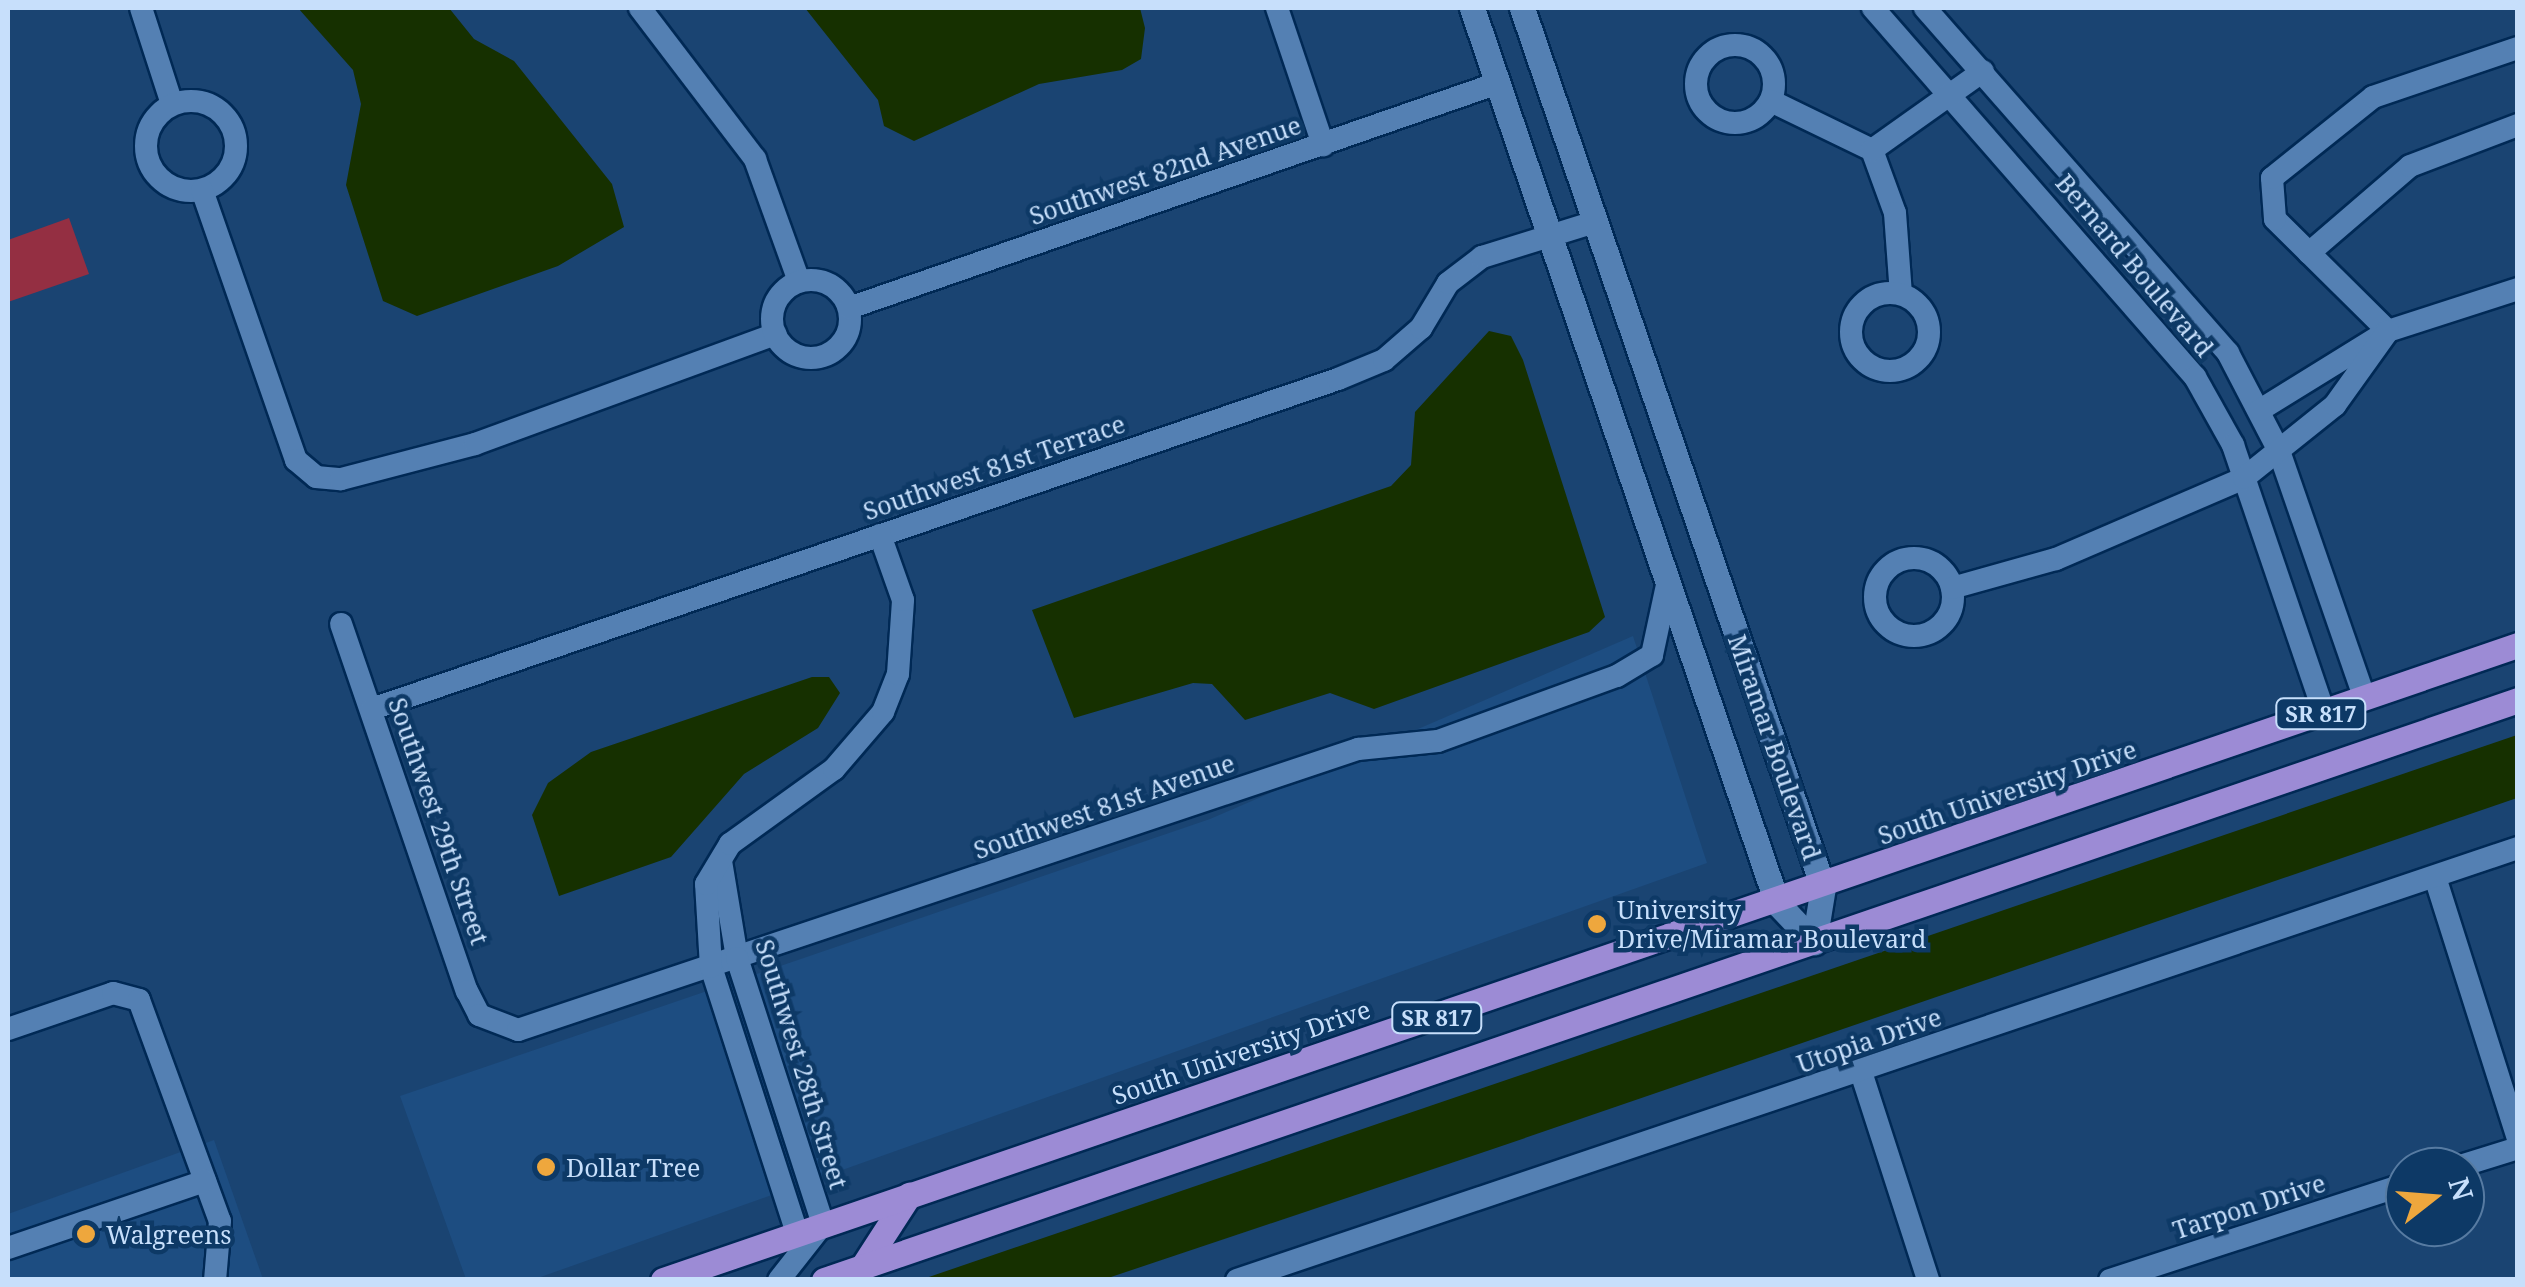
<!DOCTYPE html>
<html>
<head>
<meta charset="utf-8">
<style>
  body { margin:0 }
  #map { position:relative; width:2525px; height:1287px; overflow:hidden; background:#1a4472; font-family:"Noto Serif",serif }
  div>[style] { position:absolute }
  .built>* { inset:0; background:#1d4d81 }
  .green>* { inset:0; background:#942f42 }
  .water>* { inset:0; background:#163000 }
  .roads { filter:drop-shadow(2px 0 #002955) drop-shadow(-2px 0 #002955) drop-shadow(0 2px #002955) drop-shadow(0 -2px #002955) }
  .minor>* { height:22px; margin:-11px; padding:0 11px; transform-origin:11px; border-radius:11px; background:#5480b3 }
  .minor>.ring { margin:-11px; padding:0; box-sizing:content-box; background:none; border:22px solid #5480b3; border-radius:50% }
  .tertiary>* { height:25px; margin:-12.5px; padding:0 12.5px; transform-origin:12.5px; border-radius:12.5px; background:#5480b3 }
  .primary>* { height:25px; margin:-12.5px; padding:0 12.5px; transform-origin:12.5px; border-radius:12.5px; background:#9c8bd5 }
  .dots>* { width:28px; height:28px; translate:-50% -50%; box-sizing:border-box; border:5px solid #0d3966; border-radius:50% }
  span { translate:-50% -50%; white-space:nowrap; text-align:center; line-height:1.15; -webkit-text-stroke:9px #0d3966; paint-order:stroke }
  .shield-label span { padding:2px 8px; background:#0d3966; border:2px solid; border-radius:8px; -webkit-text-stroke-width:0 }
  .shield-label { font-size:22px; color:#c7dffb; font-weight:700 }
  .street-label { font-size:25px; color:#c7dffb }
  .poi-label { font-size:25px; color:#c7dffb }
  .left { translate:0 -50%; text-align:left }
  .frame { position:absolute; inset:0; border:10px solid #c7dffb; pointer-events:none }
  .north { position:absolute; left:2385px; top:1147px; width:100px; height:100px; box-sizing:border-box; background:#0d3966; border:2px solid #577ba2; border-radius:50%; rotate:73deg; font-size:28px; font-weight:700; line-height:40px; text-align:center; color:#c7dffb }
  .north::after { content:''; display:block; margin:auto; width:35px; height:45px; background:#eea73d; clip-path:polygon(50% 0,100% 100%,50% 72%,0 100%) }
</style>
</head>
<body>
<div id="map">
  <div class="built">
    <i style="clip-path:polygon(1633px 636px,1707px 863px,535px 1279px,466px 1279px,400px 1096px,1210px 819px)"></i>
    <i style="clip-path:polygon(214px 1140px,263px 1279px,8px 1279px,8px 1214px)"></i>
  </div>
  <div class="green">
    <i style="clip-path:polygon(69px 218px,89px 274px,8px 302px,8px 240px)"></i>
  </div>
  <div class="water">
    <i style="clip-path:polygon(298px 8px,449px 8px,474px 39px,514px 61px,612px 184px,624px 227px,558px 266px,417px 316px,383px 301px,346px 185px,361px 104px,353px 70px)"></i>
    <i style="clip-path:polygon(805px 8px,1140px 8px,1145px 28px,1141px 59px,1122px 70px,1039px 84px,914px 141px,884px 126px,878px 100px)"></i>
    <i style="clip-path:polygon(1489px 331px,1511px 336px,1523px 360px,1605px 617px,1589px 632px,1374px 709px,1330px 693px,1245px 720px,1212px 684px,1193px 683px,1074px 718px,1032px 610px,1391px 486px,1411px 465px,1415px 412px)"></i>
    <i style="clip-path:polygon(812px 677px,829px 677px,840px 693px,818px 728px,744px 774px,671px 857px,559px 896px,532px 815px,548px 783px,591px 752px)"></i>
    <i style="clip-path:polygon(2517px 735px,2517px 798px,1487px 1151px,1105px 1279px,923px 1279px)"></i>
  </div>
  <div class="roads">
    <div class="minor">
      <i style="left:141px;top:8px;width:101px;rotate:72.1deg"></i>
      <i style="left:640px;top:8px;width:190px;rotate:52.7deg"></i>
      <i style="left:755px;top:159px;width:130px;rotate:70.2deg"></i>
      <i style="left:1277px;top:8px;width:145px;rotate:71.4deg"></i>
      <i style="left:1873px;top:8px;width:490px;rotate:48.9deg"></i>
      <i style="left:2195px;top:377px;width:78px;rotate:60.8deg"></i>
      <i style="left:2233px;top:445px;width:283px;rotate:71.2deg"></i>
      <i style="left:1925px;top:8px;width:459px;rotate:48.7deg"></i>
      <i style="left:2228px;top:353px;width:110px;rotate:62.5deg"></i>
      <i style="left:2279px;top:451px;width:262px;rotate:70.9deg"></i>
      <i class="ring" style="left:1696px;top:45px;width:56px;height:56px"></i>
      <i class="ring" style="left:146px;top:101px;width:68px;height:68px"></i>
      <i style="left:1771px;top:101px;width:112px;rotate:25.9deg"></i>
      <i style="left:1872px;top:150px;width:67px;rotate:69.9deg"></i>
      <i style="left:1895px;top:213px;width:81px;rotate:85.8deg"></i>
      <i style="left:1872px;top:150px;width:136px;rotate:-35.4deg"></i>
      <i style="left:202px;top:190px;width:286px;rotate:70.8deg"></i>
      <i style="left:296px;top:460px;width:26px;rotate:40deg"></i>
      <i style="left:316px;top:477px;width:25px;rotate:5deg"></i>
      <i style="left:341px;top:479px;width:138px;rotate:-14.6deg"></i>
      <i style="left:475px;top:444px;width:320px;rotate:-20.1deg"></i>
      <i style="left:2309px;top:253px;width:133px;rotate:-40.7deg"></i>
      <i style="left:2410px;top:166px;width:116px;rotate:-20.8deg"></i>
      <i class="ring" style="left:772px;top:280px;width:56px;height:56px"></i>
      <i class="ring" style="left:1851px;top:293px;width:56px;height:56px"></i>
      <i style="left:849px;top:308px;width:687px;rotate:-19.12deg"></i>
      <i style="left:2388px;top:331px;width:159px;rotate:-135.3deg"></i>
      <i style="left:2275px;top:219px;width:41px;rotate:-94.2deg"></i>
      <i style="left:2272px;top:178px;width:129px;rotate:-38.7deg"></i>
      <i style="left:2373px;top:97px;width:153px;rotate:-18.7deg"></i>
      <i style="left:2260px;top:410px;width:150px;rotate:-31.7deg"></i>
      <i style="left:2388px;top:331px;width:137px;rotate:-17.9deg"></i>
      <i class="ring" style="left:1875px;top:558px;width:56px;height:56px"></i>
      <i style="left:1952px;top:588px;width:108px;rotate:-15.6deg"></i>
      <i style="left:2056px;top:559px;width:205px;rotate:-23.3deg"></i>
      <i style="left:2244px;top:478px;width:117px;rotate:-38.7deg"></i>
      <i style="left:2335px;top:405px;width:91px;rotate:-54.4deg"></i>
      <i style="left:341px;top:624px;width:388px;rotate:71.1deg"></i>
      <i style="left:467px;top:991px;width:27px;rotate:63deg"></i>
      <i style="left:479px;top:1015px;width:42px;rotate:21deg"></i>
      <i style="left:518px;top:1030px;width:886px;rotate:-18.5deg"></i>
      <i style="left:1358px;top:749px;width:80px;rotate:-5.7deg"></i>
      <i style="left:1438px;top:741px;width:190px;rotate:-20deg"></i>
      <i style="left:1617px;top:676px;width:41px;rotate:-31deg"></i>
      <i style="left:1652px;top:655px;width:72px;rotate:-77.9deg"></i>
      <i style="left:372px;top:709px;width:1021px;rotate:-18.86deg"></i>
      <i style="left:1338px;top:379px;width:50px;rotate:-22.4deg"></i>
      <i style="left:1384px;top:360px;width:49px;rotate:-40.9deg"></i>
      <i style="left:1421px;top:328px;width:52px;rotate:-59deg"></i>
      <i style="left:1448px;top:283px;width:43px;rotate:-37.4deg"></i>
      <i style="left:1482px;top:257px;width:118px;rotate:-17.2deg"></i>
      <i style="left:721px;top:861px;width:98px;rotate:80.6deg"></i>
      <i style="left:737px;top:958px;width:280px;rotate:72.1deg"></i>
      <i style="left:823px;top:1224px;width:71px;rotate:128.2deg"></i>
      <i style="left:2435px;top:877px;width:274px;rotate:72.4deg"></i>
      <i style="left:8px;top:1029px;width:111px;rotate:-18.9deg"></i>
      <i style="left:113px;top:993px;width:27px;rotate:15deg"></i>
      <i style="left:139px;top:1000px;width:235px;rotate:69.9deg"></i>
      <i style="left:220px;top:1221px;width:59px;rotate:94.8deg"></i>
      <i style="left:1861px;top:1072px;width:219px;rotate:72.1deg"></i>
      <i style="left:2457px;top:1167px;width:64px;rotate:-17.3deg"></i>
      <i style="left:797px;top:1233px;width:280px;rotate:-107.9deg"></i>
      <i style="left:711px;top:967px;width:83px;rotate:-93.4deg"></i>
      <i style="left:706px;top:884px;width:47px;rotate:-59deg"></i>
      <i style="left:730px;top:844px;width:128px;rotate:-35.8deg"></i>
      <i style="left:834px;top:769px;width:75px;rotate:-49.3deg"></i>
      <i style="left:883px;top:712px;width:41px;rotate:-68.5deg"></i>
      <i style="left:898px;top:674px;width:74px;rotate:-86.1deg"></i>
      <i style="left:903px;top:600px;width:69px;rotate:-109.5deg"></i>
      <i style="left:8px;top:1248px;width:208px;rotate:-18.8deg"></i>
      <i style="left:1237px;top:1280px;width:1352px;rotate:-18.64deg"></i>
      <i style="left:2110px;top:1280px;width:310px;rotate:-18deg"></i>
    </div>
    <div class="tertiary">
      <i style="left:1472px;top:8px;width:946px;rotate:71.18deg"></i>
      <i style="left:1777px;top:903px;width:54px;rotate:46.5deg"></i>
      <i style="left:1522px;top:8px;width:929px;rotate:71.1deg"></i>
      <i style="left:1823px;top:887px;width:56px;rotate:99.3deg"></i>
    </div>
    <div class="primary">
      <i style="left:863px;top:1266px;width:85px;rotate:-57.1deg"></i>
      <i style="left:663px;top:1280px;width:1961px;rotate:-18.9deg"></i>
      <i style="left:824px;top:1280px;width:1791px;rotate:-18.9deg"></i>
    </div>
  </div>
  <div class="dots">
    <i style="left:1597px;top:924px;background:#eea73d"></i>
    <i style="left:546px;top:1167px;background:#eea73d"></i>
    <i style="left:86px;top:1234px;background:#eea73d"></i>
  </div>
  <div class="shield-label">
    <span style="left:2321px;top:714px">SR 817</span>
    <span style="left:1437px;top:1018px">SR 817</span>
  </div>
  <div class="street-label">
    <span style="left:1165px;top:170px;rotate:-19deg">Southwest 82nd Avenue</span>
    <span style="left:2135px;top:265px;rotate:50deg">Bernard Boulevard</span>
    <span style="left:994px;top:467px;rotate:-19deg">Southwest 81st Terrace</span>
    <span style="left:1775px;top:747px;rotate:71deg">Miramar Boulevard</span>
    <span style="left:2007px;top:792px;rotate:-19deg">South University Drive</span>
    <span style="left:1104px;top:806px;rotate:-19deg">Southwest 81st Avenue</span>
    <span style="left:439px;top:821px;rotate:71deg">Southwest 29th Street</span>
    <span style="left:1869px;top:1040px;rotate:-19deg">Utopia Drive</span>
    <span style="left:1241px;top:1052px;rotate:-19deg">South University Drive</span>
    <span style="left:802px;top:1064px;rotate:73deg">Southwest 28th Street</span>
    <span style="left:2249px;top:1206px;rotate:-18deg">Tarpon Drive</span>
  </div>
  <div class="poi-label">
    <span class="left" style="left:1617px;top:924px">University<br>Drive/Miramar Boulevard</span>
    <span class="left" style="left:566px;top:1167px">Dollar Tree</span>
    <span class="left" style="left:106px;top:1234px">Walgreens</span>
  </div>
  <div class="frame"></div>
  <div class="north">N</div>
</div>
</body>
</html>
